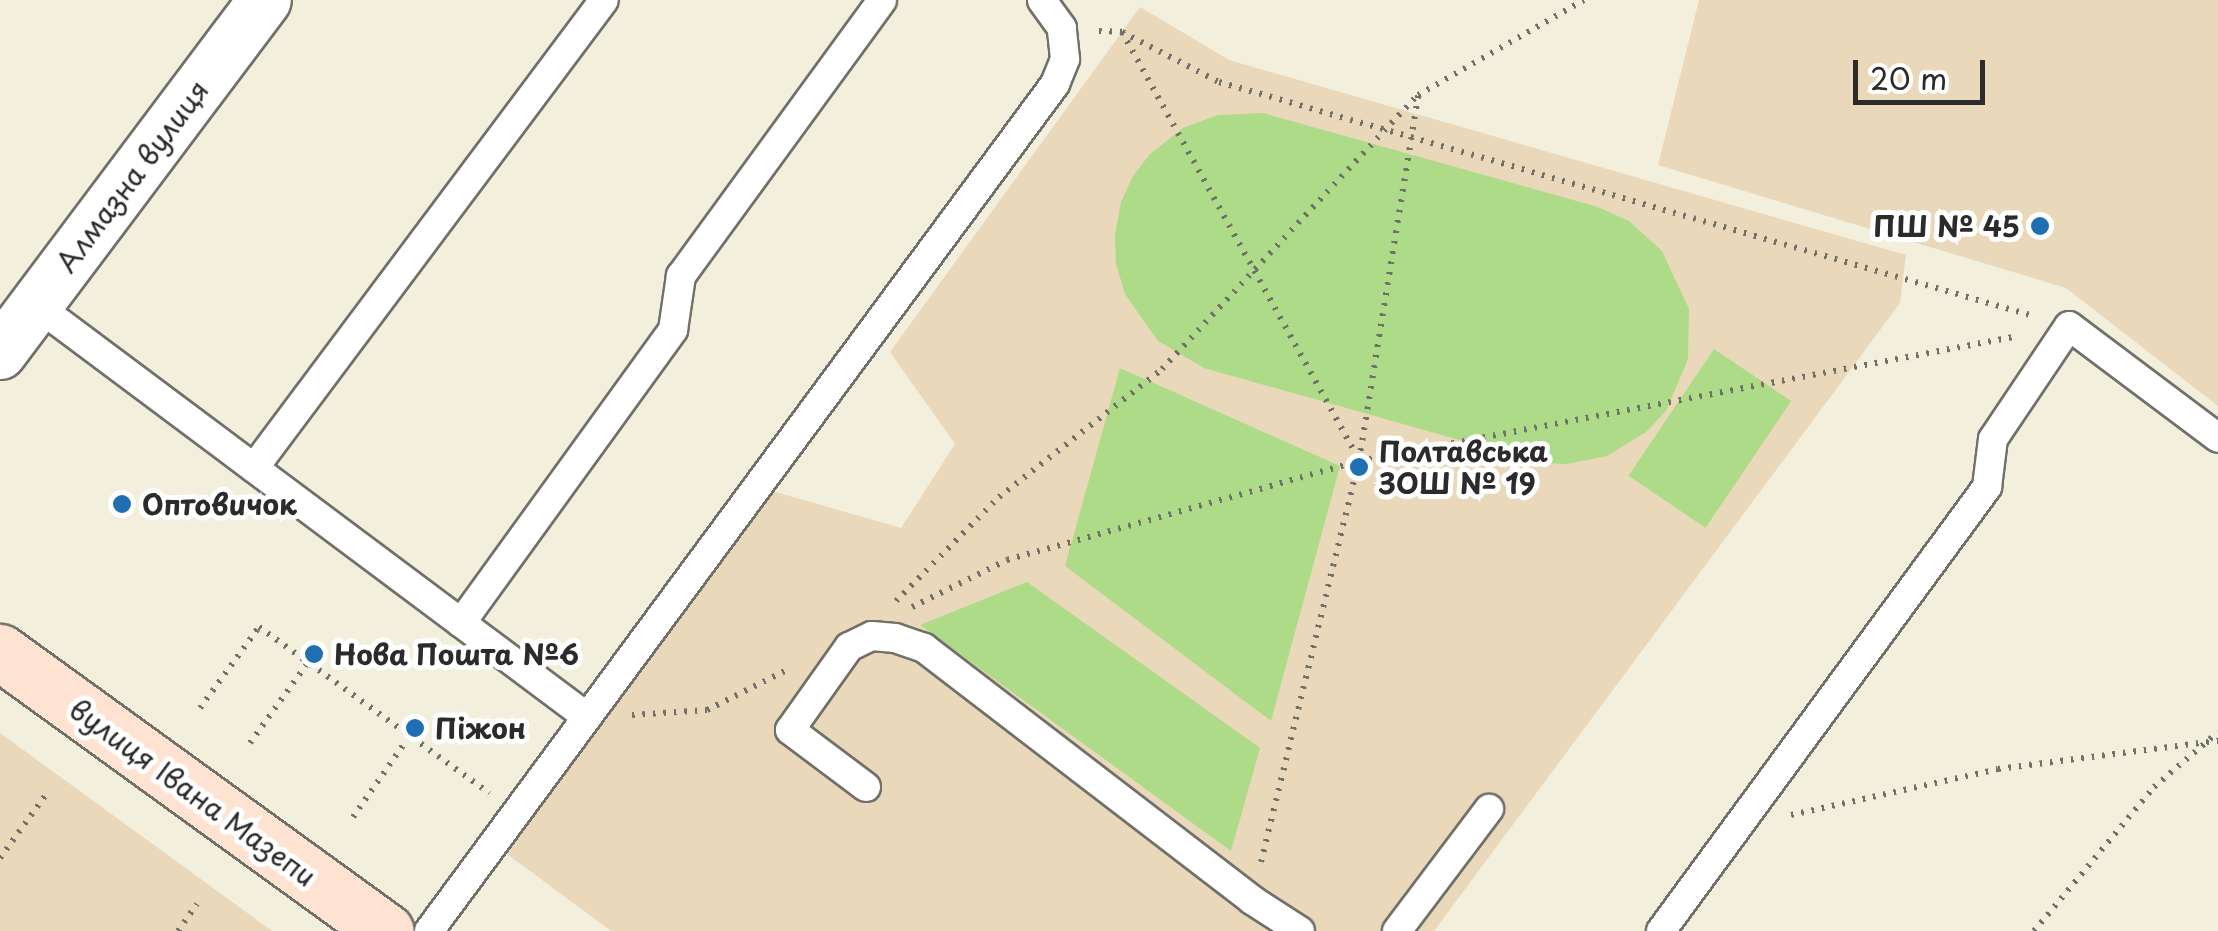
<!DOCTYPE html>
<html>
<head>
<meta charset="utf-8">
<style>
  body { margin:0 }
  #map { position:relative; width:2218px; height:931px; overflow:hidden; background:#f2efdc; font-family:"Playpen Sans",sans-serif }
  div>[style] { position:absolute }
  .built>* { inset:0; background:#ead8ba }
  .green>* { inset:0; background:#addb88; transform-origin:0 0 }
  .path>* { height:6px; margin-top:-3px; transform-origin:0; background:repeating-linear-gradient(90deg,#717069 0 2.5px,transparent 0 10.5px) }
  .roads { filter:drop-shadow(2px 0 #717069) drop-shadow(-2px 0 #717069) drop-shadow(0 2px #717069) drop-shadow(0 -2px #717069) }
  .service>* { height:28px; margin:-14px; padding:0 14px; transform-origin:14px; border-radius:14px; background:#fff }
  .minor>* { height:52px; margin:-26px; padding:0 26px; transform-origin:26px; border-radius:26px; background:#fff }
  .secondary>* { height:55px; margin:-27.5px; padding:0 27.5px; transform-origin:27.5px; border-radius:27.5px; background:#fee3d2 }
  .dots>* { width:28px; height:28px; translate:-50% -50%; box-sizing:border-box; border:5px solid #fff; border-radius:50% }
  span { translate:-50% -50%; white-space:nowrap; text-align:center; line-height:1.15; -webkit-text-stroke:10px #fff; paint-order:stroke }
  .street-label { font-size:28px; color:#2b2b2b }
  .poi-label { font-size:28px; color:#2b2b2b; font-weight:700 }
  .right { translate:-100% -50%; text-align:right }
  .left { translate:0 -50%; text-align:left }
  .scale { position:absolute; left:1853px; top:60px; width:132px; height:45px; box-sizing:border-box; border:5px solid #2b2b2b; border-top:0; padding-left:12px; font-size:30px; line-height:35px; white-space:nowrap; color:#2b2b2b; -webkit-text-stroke:8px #fff; paint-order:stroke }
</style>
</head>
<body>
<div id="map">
  <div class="built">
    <i style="clip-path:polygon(1699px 0,2218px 0,2218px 406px,2066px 288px,1658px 165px)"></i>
    <i style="clip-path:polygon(1140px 7px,1229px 60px,1906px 255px,1900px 303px,1434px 931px,611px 931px,503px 851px,769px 490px,901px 528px,955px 444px,890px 352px)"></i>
    <i style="clip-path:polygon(0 733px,272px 931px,0 931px)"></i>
  </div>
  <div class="green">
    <i style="clip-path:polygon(1263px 113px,1598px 207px,1629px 221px,1662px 251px,1689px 309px,1688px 359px,1666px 411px,1646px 432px,1607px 456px,1567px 464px,1541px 463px,1204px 368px,1158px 341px,1125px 294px,1116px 264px,1115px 235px,1121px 202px,1133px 176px,1150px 154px,1183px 128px,1218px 115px)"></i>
    <i style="left:1714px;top:349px;width:93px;height:153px;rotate:34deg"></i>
    <i style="clip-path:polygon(1120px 368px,1340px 466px,1271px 721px,1065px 566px)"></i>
    <i style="clip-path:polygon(1027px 582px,1260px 748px,1231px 851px,920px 625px)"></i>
  </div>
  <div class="path">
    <i style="left:1099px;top:31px;width:23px;rotate:2deg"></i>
    <i style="left:1122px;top:32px;width:489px;rotate:61deg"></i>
    <i style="left:1122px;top:32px;width:109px;rotate:27.3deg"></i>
    <i style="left:1219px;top:82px;width:848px;rotate:16.02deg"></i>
    <i style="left:896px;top:601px;width:146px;rotate:-45.3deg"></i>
    <i style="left:999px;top:497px;width:207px;rotate:-38.1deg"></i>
    <i style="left:1162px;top:369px;width:374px;rotate:-47deg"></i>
    <i style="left:912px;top:607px;width:106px;rotate:-26.3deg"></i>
    <i style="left:1007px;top:560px;width:366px;rotate:-15.7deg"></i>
    <i style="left:1359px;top:461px;width:671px;rotate:-10.74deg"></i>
    <i style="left:200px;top:708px;width:100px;rotate:-53.9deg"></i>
    <i style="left:259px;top:627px;width:284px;rotate:35.8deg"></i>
    <i style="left:632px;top:715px;width:75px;rotate:-3.8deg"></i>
    <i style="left:707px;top:710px;width:87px;rotate:-26.6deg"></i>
    <i style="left:250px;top:743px;width:110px;rotate:-54.3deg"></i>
    <i style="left:1791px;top:815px;width:212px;rotate:-12.5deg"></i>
    <i style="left:1998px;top:769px;width:222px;rotate:-7.3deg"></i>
    <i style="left:353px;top:817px;width:108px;rotate:-55.1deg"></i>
    <i style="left:0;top:858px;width:80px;rotate:-54.1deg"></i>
    <i style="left:1261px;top:862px;width:413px;rotate:-76.3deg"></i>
    <i style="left:1359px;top:461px;width:371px;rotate:-80.8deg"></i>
    <i style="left:1418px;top:95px;width:191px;rotate:-29.8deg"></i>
    <i style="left:178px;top:931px;width:33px;rotate:-55deg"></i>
    <i style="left:2034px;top:931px;width:187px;rotate:-50.2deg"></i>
    <i style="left:2154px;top:787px;width:84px;rotate:-40.7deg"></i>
  </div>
  <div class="roads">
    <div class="service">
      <i style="left:36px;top:305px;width:688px;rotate:36.79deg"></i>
      <i style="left:254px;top:468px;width:584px;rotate:-53.21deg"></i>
      <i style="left:461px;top:623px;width:362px;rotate:-54.1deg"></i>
      <i style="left:673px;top:330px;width:55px;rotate:-81.6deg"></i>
      <i style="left:681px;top:276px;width:341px;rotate:-53.9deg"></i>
      <i style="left:866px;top:787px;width:95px;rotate:-143.1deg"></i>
      <i style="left:790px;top:730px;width:102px;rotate:-54.6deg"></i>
      <i style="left:849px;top:647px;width:25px;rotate:-26deg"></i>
      <i style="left:872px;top:636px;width:23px;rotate:5deg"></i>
      <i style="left:895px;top:638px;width:31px;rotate:19deg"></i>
      <i style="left:924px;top:648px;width:414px;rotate:37.5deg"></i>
      <i style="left:1252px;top:900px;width:57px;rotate:32.9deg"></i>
      <i style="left:429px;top:931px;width:1053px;rotate:-53.53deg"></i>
      <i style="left:1055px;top:84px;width:27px;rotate:-68deg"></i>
      <i style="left:1065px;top:59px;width:31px;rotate:-96deg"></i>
      <i style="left:1062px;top:28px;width:34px;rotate:-126deg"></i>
      <i style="left:1397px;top:931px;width:153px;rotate:-53deg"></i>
      <i style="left:1661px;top:931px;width:551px;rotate:-53.71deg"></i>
      <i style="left:1987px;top:487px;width:48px;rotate:-82.9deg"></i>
      <i style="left:1993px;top:439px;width:136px;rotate:-56.1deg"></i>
      <i style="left:2069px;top:326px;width:186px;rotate:36.9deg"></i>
    </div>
    <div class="minor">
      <i style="left:0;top:353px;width:441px;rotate:-53.1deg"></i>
    </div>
    <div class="secondary">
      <i style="left:0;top:652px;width:476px;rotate:35.9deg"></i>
    </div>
  </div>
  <div class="dots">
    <i style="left:2040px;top:226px;background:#1f6fb2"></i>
    <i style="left:1359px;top:467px;background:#1f6fb2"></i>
    <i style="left:122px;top:504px;background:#1f6fb2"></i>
    <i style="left:314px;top:654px;background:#1f6fb2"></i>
    <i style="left:415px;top:728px;background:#1f6fb2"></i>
  </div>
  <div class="street-label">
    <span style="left:132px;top:176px;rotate:-53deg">Алмазна вулиця</span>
    <span style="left:193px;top:792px;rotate:36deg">вулиця Івана Мазепи</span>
  </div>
  <div class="poi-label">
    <span class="right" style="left:2020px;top:226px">ПШ № 45</span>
    <span class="left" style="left:1379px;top:467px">Полтавська<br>ЗОШ № 19</span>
    <span class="left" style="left:142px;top:504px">Оптовичок</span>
    <span class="left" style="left:334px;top:654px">Нова Пошта №6</span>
    <span class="left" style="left:435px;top:728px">Піжон</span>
  </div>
  <div class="scale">20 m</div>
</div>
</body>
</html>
